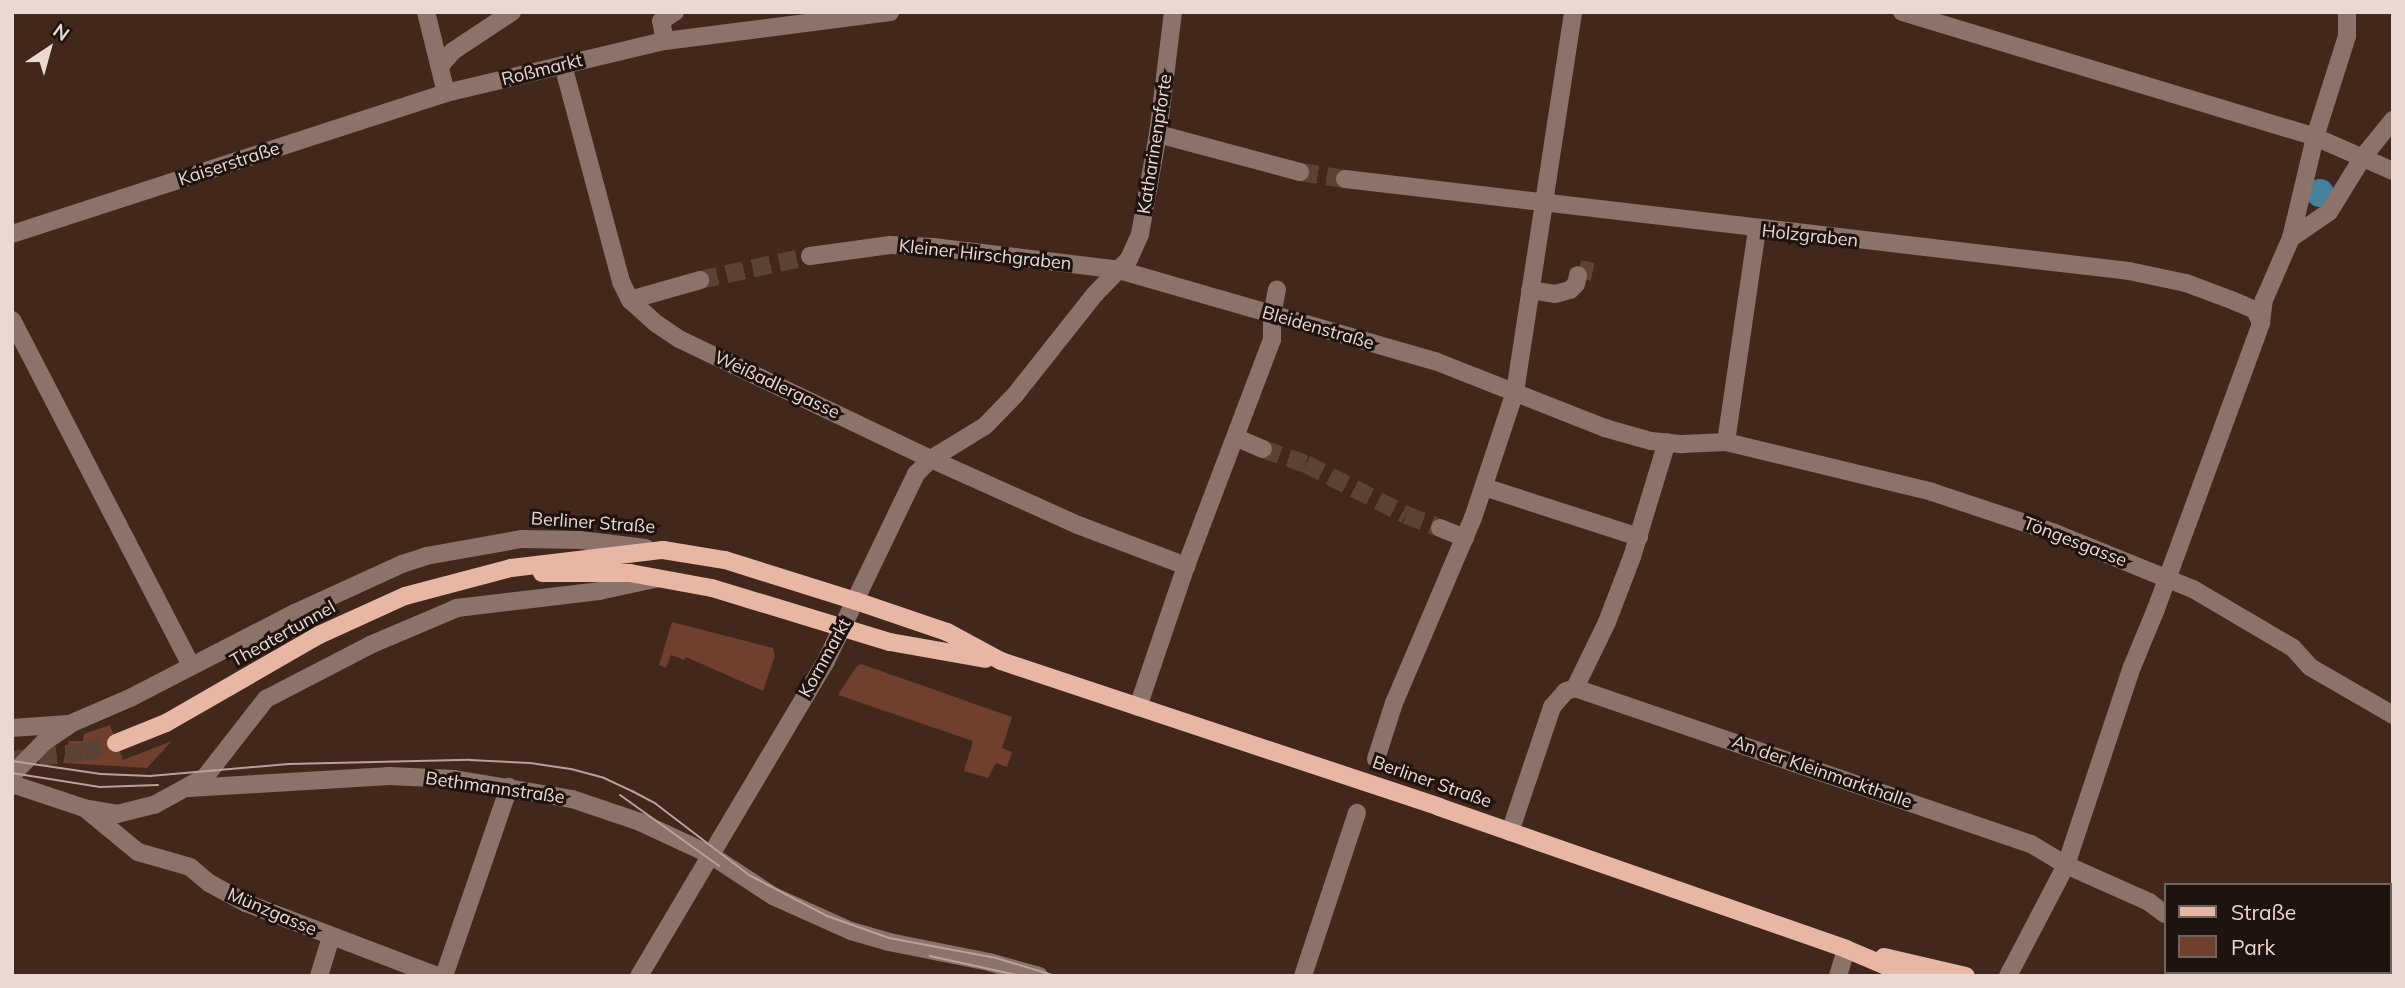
<!DOCTYPE html>
<html>
<head>
<meta charset="utf-8">
<style>
  body { margin:0 }
  #map { position:relative; width:2405px; height:988px; overflow:hidden; background:#41271c; font-family:Mulish,sans-serif }
  div>[style] { position:absolute }
  .green>* { inset:0; background:#6e402d }
  .water>* { inset:0; background:#47809d }
  .round { border-radius:50% }
  .minor-tunnel>* { height:18px; margin-top:-9px; transform-origin:0; background:repeating-linear-gradient(90deg,#5a4237 0 18px,transparent 0 27px) }
  .major-tunnel>* { height:18px; margin-top:-9px; transform-origin:0; background:repeating-linear-gradient(90deg,#5a4237 0 18px,transparent 0 27px) }
  .minor>* { height:18px; margin:-9px; padding:0 9px; transform-origin:9px; border-radius:9px; background:#8b736a }
  .major>* { height:18px; margin:-9px; padding:0 9px; transform-origin:9px; border-radius:9px; background:#e8b7a3 }
  .tram>* { height:2px; margin:-1px; padding:0 1px; transform-origin:1px; border-radius:1px; background:#b7a39b }
  span { translate:-50% -50%; white-space:nowrap; text-align:center; line-height:1.15; -webkit-text-stroke:6px #1f130f; paint-order:stroke }
  .street-label { font-size:18px; color:#ead9d2 }
  .frame { position:absolute; inset:0; border:14px solid #ead9d2; pointer-events:none }
  .legend { position:absolute; left:2164px; top:883px; width:228px; height:91px; box-sizing:border-box; background:#1f130f; border:2px solid #70625d; margin:0; padding:9px 12px; list-style:none; font-size:21px; color:#ead9d2 }
  .legend li { display:flex; align-items:center; gap:14px; height:35px }
  .legend b { width:35px; border:2px solid #70625d }
  .north { position:absolute; left:14px; top:14px; width:70px; height:70px; -webkit-text-stroke:5px #1f130f; paint-order:stroke; rotate:36deg; font-size:19px; font-weight:700; line-height:28px; text-align:center; color:#ead9d2 }
  .north::after { content:''; display:block; margin:auto; width:24px; height:32px; background:#ead9d2; clip-path:polygon(50% 0,100% 100%,50% 72%,0 100%) }
</style>
</head>
<body>
<div id="map">
  <div class="green">
    <i style="clip-path:polygon(672px 622px,773px 648px,775px 656px,763px 691px,686px 657px,684px 660px,671px 655px,666px 668px,659px 665px)"></i>
    <i style="clip-path:polygon(861px 664px,1012px 717px,1002px 748px,1012px 752px,1007px 767px,996px 763px,988px 778px,964px 771px,973px 741px,838px 695px,856px 667px)"></i>
    <i style="clip-path:polygon(110px 725px,123px 760px,172px 741px,147px 768px,63px 763px,69px 741px,83px 741px,84px 734px)"></i>
  </div>
  <div class="water">
    <i class="round" style="left:2306px;top:179px;width:28px;height:28px"></i>
  </div>
  <div class="minor-tunnel">
    <i style="left:1300px;top:172px;width:46px;rotate:8.8deg"></i>
    <i style="left:1578px;top:275px;width:6px;rotate:-81deg"></i>
    <i style="left:1579px;top:269px;width:14px;rotate:12deg"></i>
    <i style="left:700px;top:280px;width:113px;rotate:-12.3deg"></i>
    <i style="left:1263px;top:449px;width:46px;rotate:19.2deg"></i>
    <i style="left:1306px;top:464px;width:112px;rotate:27deg"></i>
    <i style="left:1406px;top:515px;width:36px;rotate:21deg"></i>
  </div>
  <div class="major-tunnel">
    <i style="left:12px;top:760px;width:71px;rotate:-6.4deg"></i>
    <i style="left:83px;top:752px;width:34px;rotate:-15deg"></i>
  </div>
  <div class="minor">
    <i style="left:426px;top:12px;width:83px;rotate:76.1deg"></i>
    <i style="left:1902px;top:12px;width:432px;rotate:16.8deg"></i>
    <i style="left:2315px;top:137px;width:85px;rotate:23.6deg"></i>
    <i style="left:665px;top:41px;width:20px;rotate:-101deg"></i>
    <i style="left:661px;top:21px;width:17px;rotate:-33deg"></i>
    <i style="left:563px;top:65px;width:225px;rotate:75deg"></i>
    <i style="left:621px;top:282px;width:20px;rotate:63deg"></i>
    <i style="left:630px;top:300px;width:36px;rotate:42deg"></i>
    <i style="left:657px;top:324px;width:27px;rotate:34deg"></i>
    <i style="left:679px;top:339px;width:279px;rotate:25.5deg"></i>
    <i style="left:931px;top:459px;width:161px;rotate:24.2deg"></i>
    <i style="left:1078px;top:525px;width:116px;rotate:20.8deg"></i>
    <i style="left:440px;top:66px;width:20px;rotate:-49deg"></i>
    <i style="left:453px;top:51px;width:71px;rotate:-33.5deg"></i>
    <i style="left:1158px;top:134px;width:147px;rotate:15deg"></i>
    <i style="left:1345px;top:179px;width:789px;rotate:6.69deg"></i>
    <i style="left:2129px;top:271px;width:58px;rotate:11.9deg"></i>
    <i style="left:2186px;top:283px;width:51px;rotate:20.6deg"></i>
    <i style="left:2234px;top:301px;width:23px;rotate:23deg"></i>
    <i style="left:2255px;top:310px;width:14px;rotate:65deg"></i>
    <i style="left:12px;top:234px;width:456px;rotate:-18deg"></i>
    <i style="left:446px;top:93px;width:225px;rotate:-13.4deg"></i>
    <i style="left:665px;top:41px;width:227px;rotate:-7.3deg"></i>
    <i style="left:2291px;top:238px;width:46px;rotate:-34.4deg"></i>
    <i style="left:2329px;top:212px;width:65px;rotate:-58.3deg"></i>
    <i style="left:2363px;top:157px;width:48px;rotate:-51deg"></i>
    <i style="left:810px;top:256px;width:81px;rotate:-7.8deg"></i>
    <i style="left:890px;top:245px;width:43px;rotate:2.7deg"></i>
    <i style="left:933px;top:247px;width:187px;rotate:7deg"></i>
    <i style="left:1119px;top:270px;width:329px;rotate:16.1deg"></i>
    <i style="left:1435px;top:361px;width:183px;rotate:21.5deg"></i>
    <i style="left:1605px;top:428px;width:48px;rotate:15.8deg"></i>
    <i style="left:1651px;top:441px;width:31px;rotate:6deg"></i>
    <i style="left:1682px;top:444px;width:44px;rotate:-2.6deg"></i>
    <i style="left:1726px;top:442px;width:212px;rotate:13.6deg"></i>
    <i style="left:1932px;top:492px;width:130px;rotate:18.4deg"></i>
    <i style="left:2055px;top:533px;width:149px;rotate:22.1deg"></i>
    <i style="left:2193px;top:589px;width:116px;rotate:30.5deg"></i>
    <i style="left:2293px;top:648px;width:25px;rotate:48deg"></i>
    <i style="left:2310px;top:667px;width:96px;rotate:30deg"></i>
    <i style="left:1530px;top:290px;width:25px;rotate:9deg"></i>
    <i style="left:1555px;top:294px;width:16px;rotate:-15deg"></i>
    <i style="left:1570px;top:290px;width:8px;rotate:-45deg"></i>
    <i style="left:1576px;top:284px;width:9px;rotate:-77deg"></i>
    <i style="left:630px;top:300px;width:73px;rotate:-15.9deg"></i>
    <i style="left:12px;top:320px;width:390px;rotate:62.6deg"></i>
    <i style="left:1237px;top:438px;width:28px;rotate:23deg"></i>
    <i style="left:1726px;top:442px;width:214px;rotate:-81.7deg"></i>
    <i style="left:1484px;top:487px;width:163px;rotate:17.9deg"></i>
    <i style="left:1440px;top:528px;width:27px;rotate:22deg"></i>
    <i style="left:1575px;top:688px;width:73px;rotate:-64.1deg"></i>
    <i style="left:1607px;top:622px;width:70px;rotate:-69deg"></i>
    <i style="left:1632px;top:557px;width:120px;rotate:-73.1deg"></i>
    <i style="left:1138px;top:707px;width:149px;rotate:-71.2deg"></i>
    <i style="left:1186px;top:566px;width:242px;rotate:-69.2deg"></i>
    <i style="left:1272px;top:340px;width:25px;rotate:-90deg"></i>
    <i style="left:1272px;top:315px;width:26px;rotate:-79deg"></i>
    <i style="left:12px;top:728px;width:56px;rotate:-4.1deg"></i>
    <i style="left:1376px;top:759px;width:59px;rotate:-72.2deg"></i>
    <i style="left:1394px;top:703px;width:201px;rotate:-66.9deg"></i>
    <i style="left:1473px;top:518px;width:133px;rotate:-71.6deg"></i>
    <i style="left:1515px;top:392px;width:384px;rotate:-81.3deg"></i>
    <i style="left:12px;top:775px;width:46px;rotate:-45.9deg"></i>
    <i style="left:44px;top:742px;width:34px;rotate:-34deg"></i>
    <i style="left:72px;top:723px;width:65px;rotate:-23.4deg"></i>
    <i style="left:132px;top:697px;width:183px;rotate:-27.3deg"></i>
    <i style="left:295px;top:613px;width:118px;rotate:-24.6deg"></i>
    <i style="left:402px;top:564px;width:25px;rotate:-18deg"></i>
    <i style="left:426px;top:556px;width:97px;rotate:-10.1deg"></i>
    <i style="left:521px;top:539px;width:59px;rotate:1deg"></i>
    <i style="left:580px;top:540px;width:66px;rotate:6.9deg"></i>
    <i style="left:12px;top:784px;width:76px;rotate:18.4deg"></i>
    <i style="left:84px;top:808px;width:34px;rotate:10deg"></i>
    <i style="left:117px;top:814px;width:38px;rotate:-14deg"></i>
    <i style="left:154px;top:805px;width:58px;rotate:-28.8deg"></i>
    <i style="left:205px;top:777px;width:99px;rotate:-52deg"></i>
    <i style="left:266px;top:699px;width:117px;rotate:-27.4deg"></i>
    <i style="left:370px;top:645px;width:95px;rotate:-23deg"></i>
    <i style="left:457px;top:608px;width:143px;rotate:-6.8deg"></i>
    <i style="left:599px;top:591px;width:57px;rotate:-12.1deg"></i>
    <i style="left:189px;top:788px;width:201px;rotate:-3.4deg"></i>
    <i style="left:390px;top:776px;width:64px;rotate:2.7deg"></i>
    <i style="left:454px;top:779px;width:120px;rotate:9.6deg"></i>
    <i style="left:572px;top:799px;width:72px;rotate:18.7deg"></i>
    <i style="left:640px;top:822px;width:76px;rotate:24.9deg"></i>
    <i style="left:709px;top:854px;width:77px;rotate:33.3deg"></i>
    <i style="left:773px;top:896px;width:85px;rotate:24.2deg"></i>
    <i style="left:851px;top:931px;width:40px;rotate:16deg"></i>
    <i style="left:889px;top:942px;width:102px;rotate:11.3deg"></i>
    <i style="left:989px;top:962px;width:52px;rotate:15.6deg"></i>
    <i style="left:87px;top:810px;width:66px;rotate:39.5deg"></i>
    <i style="left:138px;top:852px;width:54px;rotate:16.1deg"></i>
    <i style="left:190px;top:867px;width:25px;rotate:40deg"></i>
    <i style="left:209px;top:883px;width:42px;rotate:28.4deg"></i>
    <i style="left:246px;top:903px;width:204px;rotate:20.9deg"></i>
    <i style="left:1510px;top:832px;width:132px;rotate:-71.4deg"></i>
    <i style="left:1552px;top:707px;width:21px;rotate:-49deg"></i>
    <i style="left:1566px;top:691px;width:9px;rotate:-18deg"></i>
    <i style="left:1575px;top:688px;width:482px;rotate:18.9deg"></i>
    <i style="left:2031px;top:844px;width:41px;rotate:31deg"></i>
    <i style="left:2066px;top:865px;width:91px;rotate:24deg"></i>
    <i style="left:2149px;top:902px;width:20px;rotate:37deg"></i>
    <i style="left:2223px;top:972px;width:7px;rotate:34deg"></i>
    <i style="left:319px;top:976px;width:41px;rotate:-72.9deg"></i>
    <i style="left:444px;top:976px;width:200px;rotate:-71deg"></i>
    <i style="left:639px;top:976px;width:366px;rotate:-59.3deg"></i>
    <i style="left:826px;top:661px;width:208px;rotate:-64.3deg"></i>
    <i style="left:916px;top:474px;width:21px;rotate:-45deg"></i>
    <i style="left:931px;top:459px;width:63px;rotate:-31.4deg"></i>
    <i style="left:985px;top:426px;width:43px;rotate:-45.9deg"></i>
    <i style="left:1015px;top:395px;width:129px;rotate:-51.6deg"></i>
    <i style="left:1095px;top:294px;width:49px;rotate:-45.8deg"></i>
    <i style="left:1129px;top:259px;width:27px;rotate:-66deg"></i>
    <i style="left:1140px;top:234px;width:102px;rotate:-79.8deg"></i>
    <i style="left:1158px;top:134px;width:123px;rotate:-83deg"></i>
    <i style="left:1303px;top:976px;width:172px;rotate:-71.7deg"></i>
    <i style="left:1838px;top:976px;width:28px;rotate:-73deg"></i>
    <i style="left:2008px;top:976px;width:125px;rotate:-62.4deg"></i>
    <i style="left:2066px;top:865px;width:209px;rotate:-71.6deg"></i>
    <i style="left:2132px;top:667px;width:63px;rotate:-67.5deg"></i>
    <i style="left:2156px;top:609px;width:305px;rotate:-69.8deg"></i>
    <i style="left:2261px;top:323px;width:23px;rotate:-83deg"></i>
    <i style="left:2264px;top:300px;width:68px;rotate:-66.5deg"></i>
    <i style="left:2291px;top:238px;width:104px;rotate:-76.6deg"></i>
    <i style="left:2315px;top:137px;width:106px;rotate:-72.4deg"></i>
    <i style="left:2347px;top:36px;width:24px;rotate:-90deg"></i>
  </div>
  <div class="major">
    <i style="left:542px;top:573px;width:88px"></i>
    <i style="left:630px;top:573px;width:83px;rotate:10.4deg"></i>
    <i style="left:712px;top:588px;width:186px;rotate:16.9deg"></i>
    <i style="left:890px;top:642px;width:97px;rotate:10deg"></i>
    <i style="left:116px;top:743px;width:54px;rotate:-21.8deg"></i>
    <i style="left:166px;top:723px;width:177px;rotate:-29.9deg"></i>
    <i style="left:319px;top:635px;width:94px;rotate:-24.4deg"></i>
    <i style="left:405px;top:596px;width:110px;rotate:-14.8deg"></i>
    <i style="left:511px;top:568px;width:153px;rotate:-6.8deg"></i>
    <i style="left:663px;top:550px;width:63px;rotate:9.2deg"></i>
    <i style="left:725px;top:560px;width:137px;rotate:17.4deg"></i>
    <i style="left:856px;top:601px;width:96px;rotate:18.8deg"></i>
    <i style="left:947px;top:632px;width:61px;rotate:28.2deg"></i>
    <i style="left:1001px;top:661px;width:462px;rotate:18.4deg"></i>
    <i style="left:1439px;top:807px;width:431px;rotate:19.2deg"></i>
    <i style="left:1846px;top:949px;width:69px;rotate:22.9deg"></i>
    <i style="left:1884px;top:957px;width:84px;rotate:13deg"></i>
  </div>
  <div class="tram">
    <i style="left:12px;top:761px;width:90px;rotate:8.3deg"></i>
    <i style="left:101px;top:774px;width:49px;rotate:2.3deg"></i>
    <i style="left:150px;top:776px;width:139px;rotate:-5deg"></i>
    <i style="left:288px;top:764px;width:182px;rotate:-1.3deg"></i>
    <i style="left:470px;top:760px;width:60px;rotate:2.9deg"></i>
    <i style="left:530px;top:763px;width:41px;rotate:8.3deg"></i>
    <i style="left:571px;top:769px;width:34px;rotate:15deg"></i>
    <i style="left:604px;top:778px;width:31px;rotate:25deg"></i>
    <i style="left:632px;top:791px;width:27px;rotate:28deg"></i>
    <i style="left:656px;top:804px;width:117px;rotate:37.4deg"></i>
    <i style="left:749px;top:875px;width:88px;rotate:27.7deg"></i>
    <i style="left:827px;top:916px;width:66px;rotate:19.5deg"></i>
    <i style="left:889px;top:938px;width:109px;rotate:10.6deg"></i>
    <i style="left:996px;top:958px;width:63px;rotate:16.7deg"></i>
    <i style="left:12px;top:773px;width:89px;rotate:9deg"></i>
    <i style="left:100px;top:787px;width:58px;rotate:-2deg"></i>
    <i style="left:620px;top:795px;width:122px;rotate:35.6deg"></i>
    <i style="left:930px;top:956px;width:94px;rotate:12.3deg"></i>
  </div>
  <div class="street-label">
    <span style="left:542px;top:70px;rotate:-14deg">Roßmarkt</span>
    <span style="left:1155px;top:144px;rotate:-81deg">Katharinenpforte</span>
    <span style="left:229px;top:164px;rotate:-18deg">Kaiserstraße</span>
    <span style="left:1810px;top:236px;rotate:6deg">Holzgraben</span>
    <span style="left:985px;top:255px;rotate:6deg">Kleiner Hirschgraben</span>
    <span style="left:1318px;top:328px;rotate:16deg">Bleidenstraße</span>
    <span style="left:777px;top:385px;rotate:25deg">Weißadlergasse</span>
    <span style="left:593px;top:523px;rotate:4deg">Berliner Straße</span>
    <span style="left:2075px;top:542px;rotate:21deg">Töngesgasse</span>
    <span style="left:283px;top:634px;rotate:-29deg">Theatertunnel</span>
    <span style="left:825px;top:658px;rotate:-61deg">Kornmarkt</span>
    <span style="left:1822px;top:772px;rotate:19deg">An der Kleinmarkthalle</span>
    <span style="left:1432px;top:782px;rotate:19deg">Berliner Straße</span>
    <span style="left:495px;top:788px;rotate:8deg">Bethmannstraße</span>
    <span style="left:272px;top:912px;rotate:23deg">Münzgasse</span>
  </div>
  <div class="frame"></div>
  <ul class="legend">
  <li><b style="height:9px;background:#e8b7a3"></b>Straße</li>
  <li><b style="height:19px;background:#6e402d"></b>Park</li>
  </ul>
  <div class="north">N</div>
</div>
</body>
</html>
